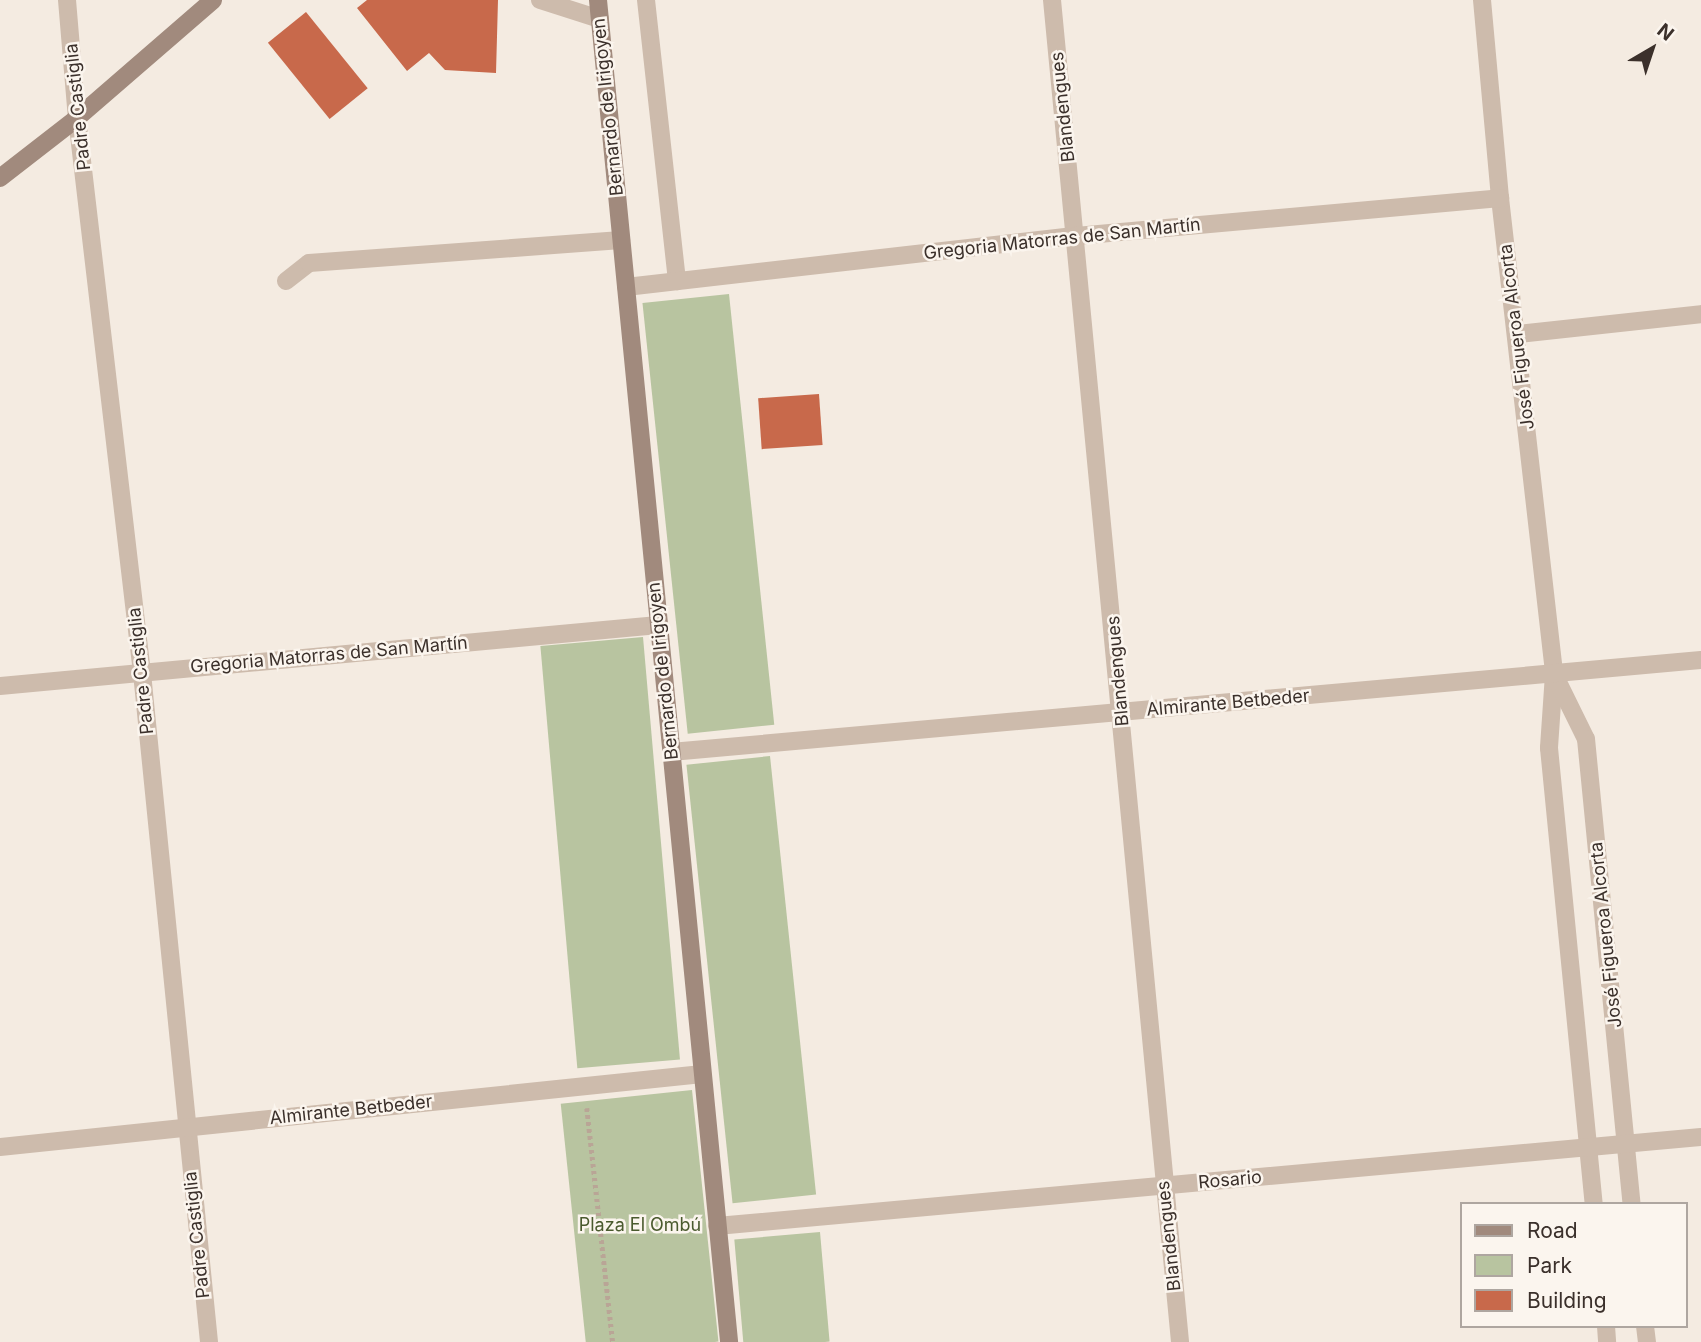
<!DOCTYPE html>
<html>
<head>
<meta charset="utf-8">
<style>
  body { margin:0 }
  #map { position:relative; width:1701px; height:1342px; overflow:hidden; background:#f4ebe1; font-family:Inter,sans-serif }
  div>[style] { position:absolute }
  .green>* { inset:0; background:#b8c4a0; transform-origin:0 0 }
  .building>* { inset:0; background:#c8694b; transform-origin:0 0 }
  .path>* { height:4.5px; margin-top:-2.25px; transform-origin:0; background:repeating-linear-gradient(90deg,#b9a596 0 3.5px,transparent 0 7px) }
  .lane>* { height:18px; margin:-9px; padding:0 9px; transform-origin:9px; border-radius:9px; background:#cdbbac }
  .street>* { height:18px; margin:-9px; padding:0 9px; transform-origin:9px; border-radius:9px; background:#cdbbac }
  .secondary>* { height:18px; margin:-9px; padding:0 9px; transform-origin:9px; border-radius:9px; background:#a18a7d }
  span { translate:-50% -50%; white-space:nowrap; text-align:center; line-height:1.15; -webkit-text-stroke:5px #fbf5ee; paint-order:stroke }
  .street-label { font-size:18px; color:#3b302b }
  .park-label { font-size:18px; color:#4a5a2e }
  .legend { position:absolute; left:1460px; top:1202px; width:228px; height:126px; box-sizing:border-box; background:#fbf5ee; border:2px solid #aea6a0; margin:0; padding:9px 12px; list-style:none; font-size:21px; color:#3b302b }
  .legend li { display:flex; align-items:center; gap:14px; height:35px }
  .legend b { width:35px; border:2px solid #aea6a0 }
  .north { position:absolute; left:1617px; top:14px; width:70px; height:70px; -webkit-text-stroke:5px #fbf5ee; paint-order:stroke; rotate:39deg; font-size:19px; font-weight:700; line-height:28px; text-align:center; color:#3b302b }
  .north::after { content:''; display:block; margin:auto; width:24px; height:32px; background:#3b302b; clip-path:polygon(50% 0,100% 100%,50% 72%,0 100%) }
</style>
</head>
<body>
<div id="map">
  <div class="green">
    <i style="left:729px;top:294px;width:433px;height:87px;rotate:84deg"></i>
    <i style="left:643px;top:637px;width:424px;height:103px;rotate:85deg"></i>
    <i style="left:770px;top:756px;width:441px;height:84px;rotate:84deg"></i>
    <i style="left:692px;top:1090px;width:253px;height:132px;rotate:84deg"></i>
    <i style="left:820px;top:1232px;width:110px;height:86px;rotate:85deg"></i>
  </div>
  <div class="building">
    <i style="clip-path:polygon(367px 0,498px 0,496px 73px,445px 70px,429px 53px,407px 71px,357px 8px)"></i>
    <i style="left:306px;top:12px;width:98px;height:49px;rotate:51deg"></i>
    <i style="left:819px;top:394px;width:51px;height:61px;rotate:86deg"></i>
  </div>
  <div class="path">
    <i style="left:587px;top:1108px;width:235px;rotate:83.7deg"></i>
  </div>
  <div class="lane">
    <i style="left:540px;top:0;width:63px;rotate:17.6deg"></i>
    <i style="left:286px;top:281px;width:29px;rotate:-38deg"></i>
    <i style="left:309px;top:263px;width:313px;rotate:-4.2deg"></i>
  </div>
  <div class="street">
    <i style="left:67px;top:0;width:118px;rotate:85.2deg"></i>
    <i style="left:77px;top:118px;width:559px;rotate:83.32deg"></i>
    <i style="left:142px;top:673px;width:672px;rotate:84.28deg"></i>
    <i style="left:646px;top:0;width:283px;rotate:83.7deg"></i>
    <i style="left:1052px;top:0;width:1348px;rotate:84.55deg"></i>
    <i style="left:1482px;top:0;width:199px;rotate:84.8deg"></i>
    <i style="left:1500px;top:198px;width:479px;rotate:83.5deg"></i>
    <i style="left:1554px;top:674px;width:74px;rotate:93.9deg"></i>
    <i style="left:1549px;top:748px;width:458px;rotate:84.4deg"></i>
    <i style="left:626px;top:287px;width:453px;rotate:-6.5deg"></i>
    <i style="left:1076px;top:236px;width:426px;rotate:-5.1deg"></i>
    <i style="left:1518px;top:334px;width:184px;rotate:-6.2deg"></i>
    <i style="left:1554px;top:674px;width:72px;rotate:63.8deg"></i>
    <i style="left:1586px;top:739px;width:467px;rotate:84.4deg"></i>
    <i style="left:0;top:686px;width:661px;rotate:-5.3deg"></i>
    <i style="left:671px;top:752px;width:1034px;rotate:-5.1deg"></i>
    <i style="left:0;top:1147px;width:706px;rotate:-5.94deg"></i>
    <i style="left:717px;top:1226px;width:988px;rotate:-5.17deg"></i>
    <i style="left:1606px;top:1326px;width:16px;rotate:86deg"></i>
    <i style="left:1645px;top:1326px;width:16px;rotate:83deg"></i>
  </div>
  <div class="secondary">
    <i style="left:598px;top:0;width:1348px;rotate:84.42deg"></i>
    <i style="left:0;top:178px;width:98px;rotate:-37.9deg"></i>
    <i style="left:77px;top:118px;width:180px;rotate:-40.9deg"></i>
  </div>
  <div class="street-label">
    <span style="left:78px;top:107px;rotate:-96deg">Padre Castiglia</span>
    <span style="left:608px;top:107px;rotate:-96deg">Bernardo de Irigoyen</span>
    <span style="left:1063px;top:107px;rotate:-96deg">Blandengues</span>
    <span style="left:1062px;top:239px;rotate:-6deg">Gregoria Matorras de San Martín</span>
    <span style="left:1517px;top:337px;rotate:-97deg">José Figueroa Alcorta</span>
    <span style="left:329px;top:655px;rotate:-5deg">Gregoria Matorras de San Martín</span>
    <span style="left:141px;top:671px;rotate:-96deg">Padre Castiglia</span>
    <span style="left:663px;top:671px;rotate:-96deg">Bernardo de Irigoyen</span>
    <span style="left:1118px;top:671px;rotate:-95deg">Blandengues</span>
    <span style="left:1228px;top:703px;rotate:-5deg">Almirante Betbeder</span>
    <span style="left:1606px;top:935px;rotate:-96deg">José Figueroa Alcorta</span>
    <span style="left:351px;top:1110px;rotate:-6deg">Almirante Betbeder</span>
    <span style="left:1230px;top:1180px;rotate:-5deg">Rosario</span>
    <span style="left:197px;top:1235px;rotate:-96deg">Padre Castiglia</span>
    <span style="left:1169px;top:1236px;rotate:-96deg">Blandengues</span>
  </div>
  <div class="park-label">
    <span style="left:640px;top:1225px">Plaza El Ombú</span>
  </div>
  <ul class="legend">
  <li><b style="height:9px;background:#a18a7d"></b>Road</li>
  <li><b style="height:19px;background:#b8c4a0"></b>Park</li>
  <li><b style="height:19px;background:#c8694b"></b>Building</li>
  </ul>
  <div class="north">N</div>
</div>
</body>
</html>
